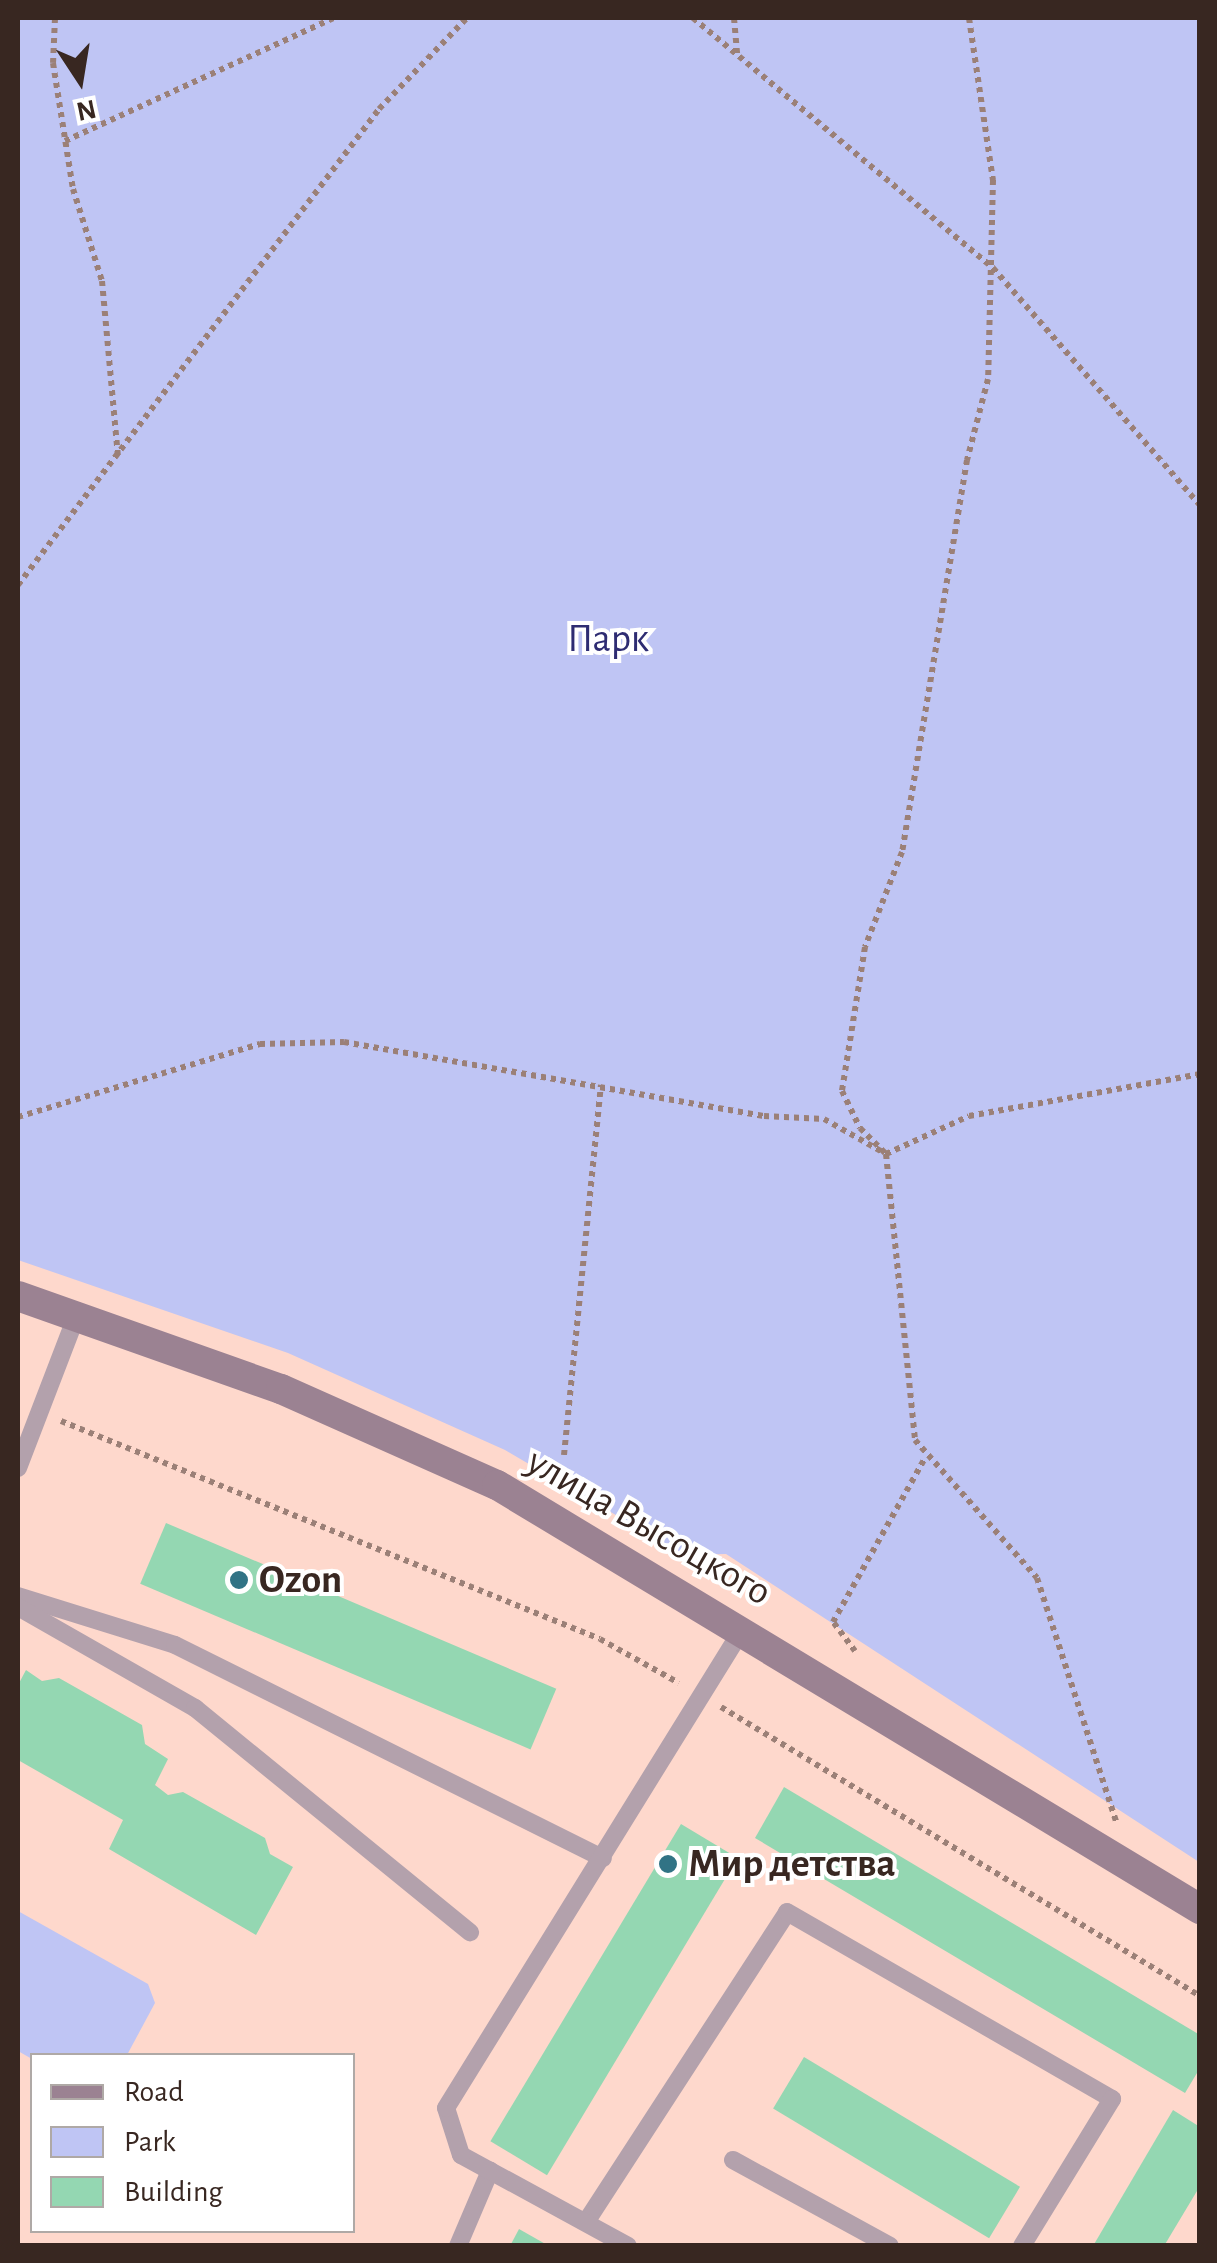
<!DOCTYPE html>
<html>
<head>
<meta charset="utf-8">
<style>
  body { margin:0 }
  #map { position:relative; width:1217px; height:2263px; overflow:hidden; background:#fed8cc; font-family:"Alegreya Sans",sans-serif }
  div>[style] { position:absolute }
  .green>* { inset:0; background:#bfc5f4 }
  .building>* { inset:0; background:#94d7b2; transform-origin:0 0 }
  .path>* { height:6px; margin-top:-3px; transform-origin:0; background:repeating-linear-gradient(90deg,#9b8077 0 5px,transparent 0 10px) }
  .lane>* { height:18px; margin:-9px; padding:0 9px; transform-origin:9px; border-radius:9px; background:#b3a1ac }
  .secondary>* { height:30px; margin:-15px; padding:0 15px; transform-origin:15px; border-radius:15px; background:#9b8292 }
  .dots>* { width:28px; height:28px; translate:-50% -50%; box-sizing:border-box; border:5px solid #fff; border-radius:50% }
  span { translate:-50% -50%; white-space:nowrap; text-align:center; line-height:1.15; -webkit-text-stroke:8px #fff; paint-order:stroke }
  .park-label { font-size:40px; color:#2e2c72 }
  .street-label { font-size:40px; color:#382721 }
  .poi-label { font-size:40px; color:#382721; font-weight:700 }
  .left { translate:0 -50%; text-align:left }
  .frame { position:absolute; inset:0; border:20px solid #382721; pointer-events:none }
  .legend { position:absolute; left:30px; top:2053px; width:325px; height:180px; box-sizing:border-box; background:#fff; border:2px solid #afa9a6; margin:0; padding:12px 18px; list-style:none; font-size:30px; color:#382721 }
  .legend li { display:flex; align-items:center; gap:20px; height:50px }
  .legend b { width:50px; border:2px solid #afa9a6 }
  .north { position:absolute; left:30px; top:30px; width:100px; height:100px; -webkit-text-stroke:8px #fff; paint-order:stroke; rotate:168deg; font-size:28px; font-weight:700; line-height:40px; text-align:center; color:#382721 }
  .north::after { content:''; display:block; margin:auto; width:35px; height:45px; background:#382721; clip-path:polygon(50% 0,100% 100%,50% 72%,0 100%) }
</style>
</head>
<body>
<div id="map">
  <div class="green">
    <i style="clip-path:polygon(18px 18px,1199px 18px,1199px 1862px,726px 1554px,684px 1555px,505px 1450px,288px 1353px,18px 1260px)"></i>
    <i style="clip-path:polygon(18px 1911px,148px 1984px,155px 2003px,127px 2055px,32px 2059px,18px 2051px)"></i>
  </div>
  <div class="building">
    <i style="left:166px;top:1523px;width:424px;height:66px;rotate:23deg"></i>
    <i style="clip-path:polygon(26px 1670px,42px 1681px,59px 1678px,142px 1725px,145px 1744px,168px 1759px,155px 1785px,168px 1795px,183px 1792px,265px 1838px,270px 1854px,293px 1867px,256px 1935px,109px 1849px,123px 1820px,18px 1760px,18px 1685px)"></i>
    <i style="clip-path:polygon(784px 1787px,1200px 2035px,1200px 2068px,1185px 2093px,755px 1838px)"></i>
    <i style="left:681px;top:1824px;width:66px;height:370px;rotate:31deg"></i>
    <i style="left:804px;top:2057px;width:252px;height:60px;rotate:31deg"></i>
    <i style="clip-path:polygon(1173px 2110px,1200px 2127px,1200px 2186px,1164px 2246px,1093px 2246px)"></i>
    <i style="clip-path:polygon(519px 2229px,549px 2246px,510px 2246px)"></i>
  </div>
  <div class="path">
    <i style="left:55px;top:18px;width:45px;rotate:92.5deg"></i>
    <i style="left:53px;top:63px;width:128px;rotate:81deg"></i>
    <i style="left:73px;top:189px;width:96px;rotate:72.5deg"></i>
    <i style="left:102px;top:281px;width:178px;rotate:84.8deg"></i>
    <i style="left:693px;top:18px;width:391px;rotate:39.8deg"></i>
    <i style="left:993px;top:268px;width:315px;rotate:48.9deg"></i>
    <i style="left:734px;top:18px;width:38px;rotate:85deg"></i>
    <i style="left:969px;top:18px;width:164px;rotate:81.6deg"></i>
    <i style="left:993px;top:180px;width:199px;rotate:91.4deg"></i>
    <i style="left:988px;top:379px;width:84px;rotate:104.5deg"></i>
    <i style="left:967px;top:460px;width:397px;rotate:99.4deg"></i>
    <i style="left:902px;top:852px;width:102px;rotate:111.3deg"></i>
    <i style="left:865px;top:947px;width:146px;rotate:99.1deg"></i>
    <i style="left:842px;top:1091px;width:41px;rotate:64.1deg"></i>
    <i style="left:860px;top:1128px;width:37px;rotate:45deg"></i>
    <i style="left:886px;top:1154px;width:287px;rotate:84.2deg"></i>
    <i style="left:915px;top:1440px;width:184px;rotate:48.5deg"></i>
    <i style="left:1037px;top:1578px;width:256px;rotate:72deg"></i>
    <i style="left:65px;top:141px;width:296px;rotate:-24.6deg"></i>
    <i style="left:18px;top:585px;width:597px;rotate:-52.82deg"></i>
    <i style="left:379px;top:109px;width:127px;rotate:-46deg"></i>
    <i style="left:18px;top:1117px;width:253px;rotate:-16.8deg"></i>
    <i style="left:260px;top:1044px;width:84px;rotate:-1.4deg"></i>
    <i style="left:344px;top:1042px;width:426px;rotate:10deg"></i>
    <i style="left:764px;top:1116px;width:60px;rotate:2.9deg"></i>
    <i style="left:824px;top:1119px;width:71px;rotate:29.4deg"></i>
    <i style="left:886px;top:1154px;width:91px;rotate:-24.6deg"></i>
    <i style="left:969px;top:1116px;width:235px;rotate:-10.3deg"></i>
    <i style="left:61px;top:1421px;width:581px;rotate:22.02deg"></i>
    <i style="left:600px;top:1639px;width:90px;rotate:29.1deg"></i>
    <i style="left:564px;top:1455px;width:372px;rotate:-84.3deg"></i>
    <i style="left:855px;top:1651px;width:36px;rotate:-127deg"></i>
    <i style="left:833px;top:1622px;width:188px;rotate:-60.7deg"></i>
    <i style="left:721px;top:1707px;width:559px;rotate:31.1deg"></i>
  </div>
  <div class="lane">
    <i style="left:18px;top:1468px;width:165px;rotate:-69deg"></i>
    <i style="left:18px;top:1596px;width:164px;rotate:17.3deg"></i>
    <i style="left:175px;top:1645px;width:478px;rotate:26.5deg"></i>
    <i style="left:18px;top:1607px;width:204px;rotate:29.7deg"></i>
    <i style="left:195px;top:1708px;width:355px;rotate:39.2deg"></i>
    <i style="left:733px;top:2160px;width:179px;rotate:28.7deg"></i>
    <i style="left:586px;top:2222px;width:369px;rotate:-57deg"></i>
    <i style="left:787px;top:1912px;width:375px;rotate:29.9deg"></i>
    <i style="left:1112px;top:2099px;width:172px;rotate:121.5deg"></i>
    <i style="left:458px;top:2246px;width:82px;rotate:-66.9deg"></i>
    <i style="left:628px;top:2246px;width:190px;rotate:-151.4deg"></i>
    <i style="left:461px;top:2155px;width:49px;rotate:-107.7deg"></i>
    <i style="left:446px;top:2108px;width:564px;rotate:-58.25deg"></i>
  </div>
  <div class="secondary">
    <i style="left:18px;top:1296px;width:279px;rotate:19.5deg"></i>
    <i style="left:281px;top:1389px;width:236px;rotate:24deg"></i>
    <i style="left:497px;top:1485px;width:821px;rotate:31.1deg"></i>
  </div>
  <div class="dots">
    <i style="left:239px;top:1580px;background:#317385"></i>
    <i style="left:668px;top:1864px;background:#317385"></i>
  </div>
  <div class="park-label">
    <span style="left:608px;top:639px">Парк</span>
  </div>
  <div class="street-label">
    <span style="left:649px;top:1527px;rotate:30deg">улица Высоцкого</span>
  </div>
  <div class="poi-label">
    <span class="left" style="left:259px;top:1580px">Ozon</span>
    <span class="left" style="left:688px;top:1864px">Мир детства</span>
  </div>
  <div class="frame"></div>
  <ul class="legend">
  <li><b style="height:12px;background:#9b8292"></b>Road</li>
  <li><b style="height:28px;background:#bfc5f4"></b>Park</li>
  <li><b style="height:28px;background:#94d7b2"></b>Building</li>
  </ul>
  <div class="north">N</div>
</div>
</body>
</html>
